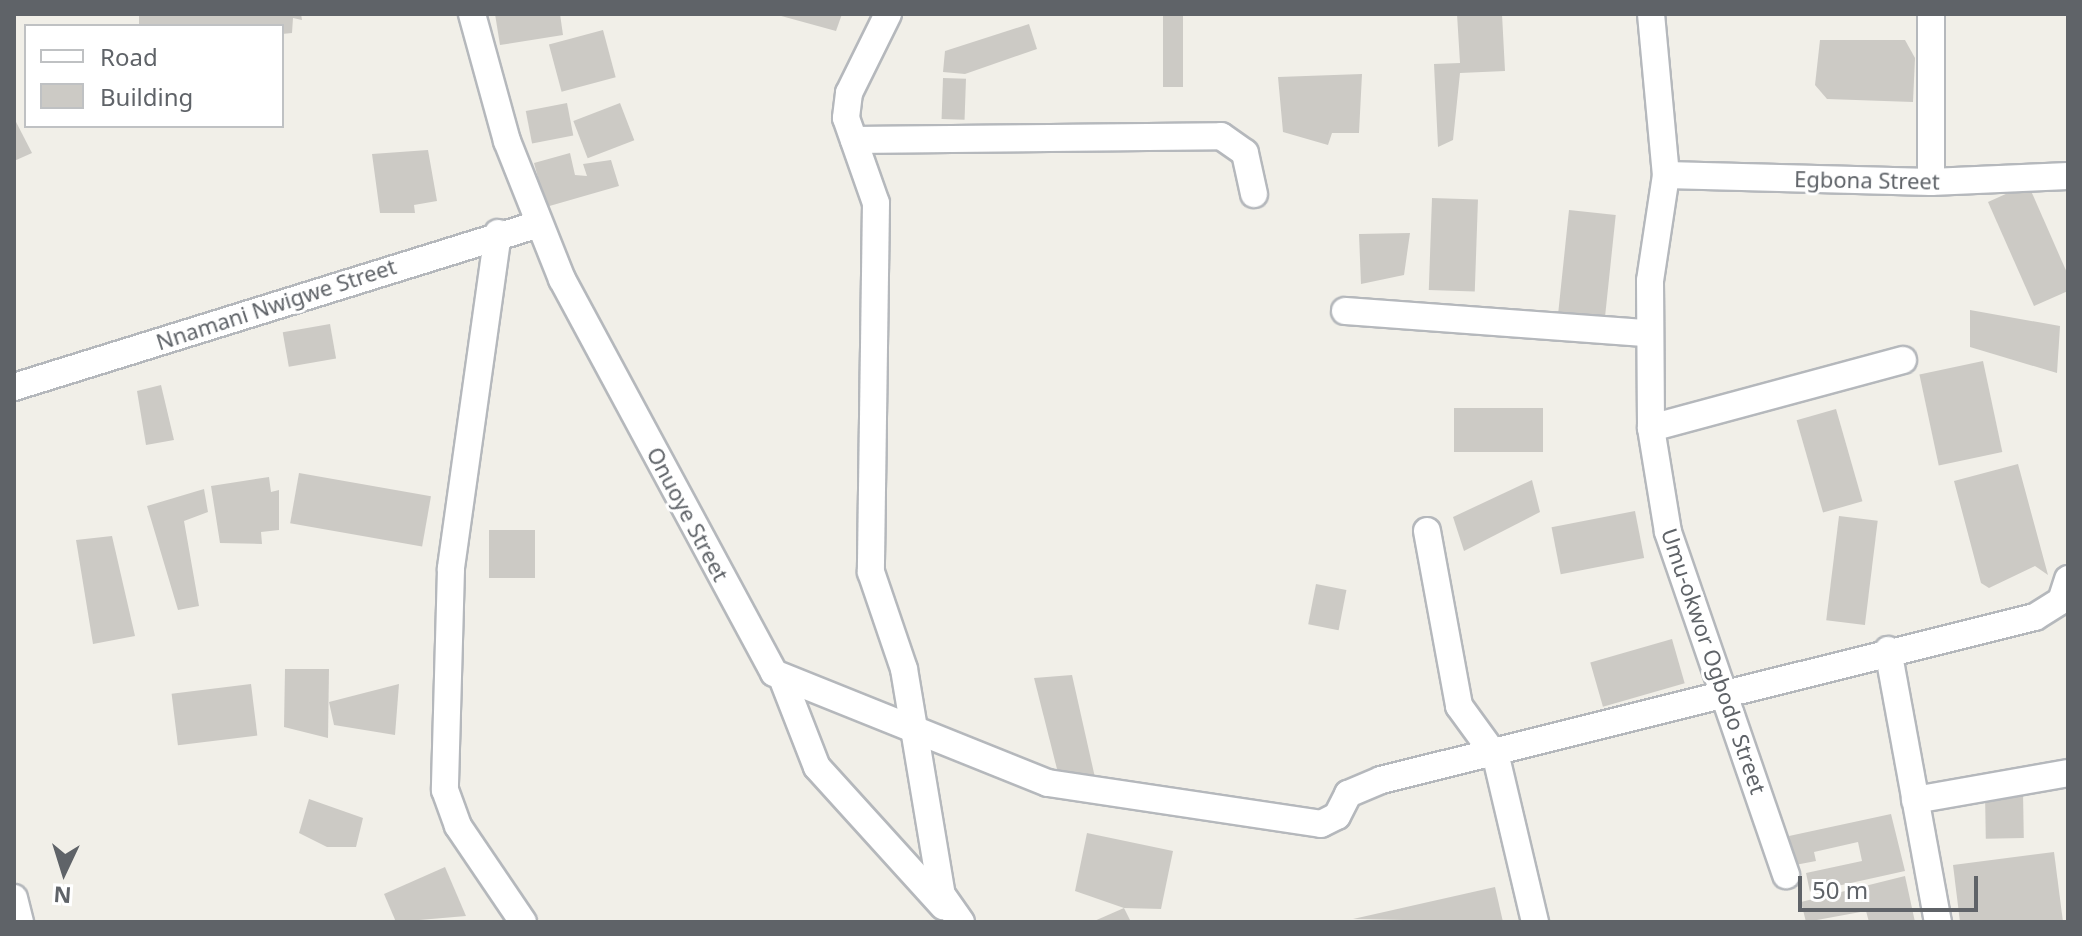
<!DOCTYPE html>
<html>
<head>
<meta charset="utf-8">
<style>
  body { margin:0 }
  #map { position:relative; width:2082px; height:936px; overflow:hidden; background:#f1efe8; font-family:"Noto Sans",sans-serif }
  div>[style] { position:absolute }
  .building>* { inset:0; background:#cccac5; transform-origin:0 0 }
  .roads { filter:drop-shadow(2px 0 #b5b8bc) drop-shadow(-2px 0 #b5b8bc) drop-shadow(0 2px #b5b8bc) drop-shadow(0 -2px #b5b8bc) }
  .minor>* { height:26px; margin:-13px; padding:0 13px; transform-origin:13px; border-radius:13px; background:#fff }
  span { translate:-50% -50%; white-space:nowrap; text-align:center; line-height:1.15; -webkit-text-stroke:6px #fff; paint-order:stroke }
  .street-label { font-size:22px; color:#5f6368 }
  .frame { position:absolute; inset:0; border:16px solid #5f6368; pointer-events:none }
  .legend { position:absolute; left:24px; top:24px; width:260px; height:104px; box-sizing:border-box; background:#fff; border:2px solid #bfc1c3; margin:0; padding:10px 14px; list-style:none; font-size:24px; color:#5f6368 }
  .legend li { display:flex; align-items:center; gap:16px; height:40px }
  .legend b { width:40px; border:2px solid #bfc1c3 }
  .north { position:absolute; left:24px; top:832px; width:80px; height:80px; -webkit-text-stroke:6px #fff; paint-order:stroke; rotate:184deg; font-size:22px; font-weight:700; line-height:32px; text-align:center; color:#5f6368 }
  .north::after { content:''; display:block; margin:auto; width:28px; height:36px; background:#5f6368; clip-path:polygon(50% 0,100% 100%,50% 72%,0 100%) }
  .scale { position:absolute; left:1798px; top:876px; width:180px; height:36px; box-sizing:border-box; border:4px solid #5f6368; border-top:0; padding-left:10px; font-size:24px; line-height:28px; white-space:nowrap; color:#5f6368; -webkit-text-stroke:6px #fff; paint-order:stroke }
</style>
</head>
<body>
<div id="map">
  <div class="building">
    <i style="clip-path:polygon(139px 14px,301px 14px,302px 20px,293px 18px,292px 33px,282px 34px,282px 26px,139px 26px)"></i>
    <i style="clip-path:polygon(495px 14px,560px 14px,563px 35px,500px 45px)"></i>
    <i style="clip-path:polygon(774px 14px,842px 14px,836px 31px)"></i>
    <i style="left:1163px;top:14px;width:20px;height:73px"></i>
    <i style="clip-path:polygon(1457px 14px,1502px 14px,1505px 71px,1460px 73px,1453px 140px,1438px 147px,1434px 64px,1460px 63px)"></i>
    <i style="clip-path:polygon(1029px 24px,1037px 49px,965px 74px,943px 72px,945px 51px)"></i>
    <i style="left:603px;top:30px;width:49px;height:56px;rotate:75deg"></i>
    <i style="clip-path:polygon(1820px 40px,1905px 40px,1915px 58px,1913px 102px,1827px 99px,1815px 85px)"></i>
    <i style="clip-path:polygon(1362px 74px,1359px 133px,1332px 133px,1328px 145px,1283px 132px,1278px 77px)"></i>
    <i style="left:943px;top:78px;width:23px;height:41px;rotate:2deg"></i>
    <i style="left:567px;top:103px;width:33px;height:42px;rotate:79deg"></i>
    <i style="left:620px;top:103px;width:40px;height:50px;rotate:69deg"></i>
    <i style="clip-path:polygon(14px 118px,32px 153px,14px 161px)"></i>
    <i style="clip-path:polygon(428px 150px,437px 201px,414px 205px,415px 213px,380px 213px,372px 154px)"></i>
    <i style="clip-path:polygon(570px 153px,575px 175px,587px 176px,583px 164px,611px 160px,619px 186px,546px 207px,534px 163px)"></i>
    <i style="clip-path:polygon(2028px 184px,2068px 275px,2068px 291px,2034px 306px,1988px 202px)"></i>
    <i style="left:1432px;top:198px;width:46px;height:92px;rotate:2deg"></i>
    <i style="left:1569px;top:210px;width:47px;height:112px;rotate:6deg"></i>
    <i style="clip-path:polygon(1410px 233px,1404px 275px,1361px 284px,1359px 234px)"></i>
    <i style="clip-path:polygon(1970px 310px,2060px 326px,2057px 373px,1970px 347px)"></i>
    <i style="left:330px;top:324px;width:35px;height:48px;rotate:80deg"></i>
    <i style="left:1983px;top:361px;width:93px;height:65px;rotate:78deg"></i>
    <i style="clip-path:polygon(161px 385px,174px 440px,146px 445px,137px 391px)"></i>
    <i style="left:1543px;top:408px;width:44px;height:89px;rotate:90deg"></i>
    <i style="left:1836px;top:409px;width:96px;height:41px;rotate:74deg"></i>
    <i style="clip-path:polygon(2018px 464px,2048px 575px,2035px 566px,1989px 588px,1981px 583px,1954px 481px)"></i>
    <i style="left:299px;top:473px;width:134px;height:51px;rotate:10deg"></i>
    <i style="clip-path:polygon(269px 477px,271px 492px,279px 490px,279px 530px,261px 532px,262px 544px,220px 543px,211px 486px)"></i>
    <i style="clip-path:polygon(1532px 480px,1540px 512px,1464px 551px,1453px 517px)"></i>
    <i style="clip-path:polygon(204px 489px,208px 512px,184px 521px,199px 606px,178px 610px,147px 506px)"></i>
    <i style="left:1635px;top:511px;width:48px;height:85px;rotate:79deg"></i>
    <i style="left:1839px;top:516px;width:39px;height:105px;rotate:7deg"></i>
    <i style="left:489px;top:530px;width:46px;height:48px"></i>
    <i style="clip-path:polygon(112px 536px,135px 636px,93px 644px,76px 540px)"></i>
    <i style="left:1316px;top:584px;width:31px;height:41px;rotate:11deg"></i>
    <i style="left:1672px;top:639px;width:46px;height:85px;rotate:74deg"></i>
    <i style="clip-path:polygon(285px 669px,329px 669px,328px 738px,284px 727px)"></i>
    <i style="clip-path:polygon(1072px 675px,1096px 782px,1058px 773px,1034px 678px)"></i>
    <i style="left:251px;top:684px;width:52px;height:80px;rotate:83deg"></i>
    <i style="clip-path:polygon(399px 684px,395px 735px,334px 725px,329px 702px)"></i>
    <i style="left:2023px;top:792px;width:46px;height:38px;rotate:89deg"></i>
    <i style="clip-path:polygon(309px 799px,363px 818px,356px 847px,327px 847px,299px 833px)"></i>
    <i style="clip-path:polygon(1891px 814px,1905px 871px,1810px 892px,1806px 873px,1862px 861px,1858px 842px,1814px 852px,1816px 861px,1795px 865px,1789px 836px)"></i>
    <i style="clip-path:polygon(1087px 833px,1173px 851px,1161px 909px,1124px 908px,1075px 891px)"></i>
    <i style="clip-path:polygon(2054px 852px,2063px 922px,1960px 922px,1953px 865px)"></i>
    <i style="clip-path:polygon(445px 867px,466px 916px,396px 922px,384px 894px)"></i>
    <i style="clip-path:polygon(1905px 876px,1915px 922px,1869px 922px,1866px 911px,1806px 922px,1801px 902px)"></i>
    <i style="clip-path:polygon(1495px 887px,1503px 922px,1353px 919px)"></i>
    <i style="clip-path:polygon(1124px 908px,1131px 922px,1092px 922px)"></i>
  </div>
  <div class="roads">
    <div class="minor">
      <i style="left:472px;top:14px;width:132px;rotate:74.6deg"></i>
      <i style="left:507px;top:141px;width:149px;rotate:68.3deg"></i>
      <i style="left:562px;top:279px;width:447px;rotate:61.7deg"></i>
      <i style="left:774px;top:673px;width:295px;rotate:21.9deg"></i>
      <i style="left:1048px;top:783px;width:276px;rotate:8.5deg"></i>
      <i style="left:1321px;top:824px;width:18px;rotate:-27deg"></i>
      <i style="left:1337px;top:816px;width:25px;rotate:-63deg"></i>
      <i style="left:1348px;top:794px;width:36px;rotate:-23deg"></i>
      <i style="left:1381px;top:780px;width:674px;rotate:-14deg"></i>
      <i style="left:2035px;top:617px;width:31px;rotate:-32deg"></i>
      <i style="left:2061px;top:601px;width:23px;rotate:-72deg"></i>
      <i style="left:888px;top:14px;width:88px;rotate:116.3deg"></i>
      <i style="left:849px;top:93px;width:25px;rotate:97deg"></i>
      <i style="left:846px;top:118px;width:90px;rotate:70.6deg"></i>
      <i style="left:876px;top:203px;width:369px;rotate:90.8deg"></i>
      <i style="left:871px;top:572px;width:102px;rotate:71.2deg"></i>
      <i style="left:904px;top:669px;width:229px;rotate:80.5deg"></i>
      <i style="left:942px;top:895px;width:33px;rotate:55deg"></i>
      <i style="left:1651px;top:14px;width:162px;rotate:84.7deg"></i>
      <i style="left:1666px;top:175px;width:107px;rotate:98.6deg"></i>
      <i style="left:1650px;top:281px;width:147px;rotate:89.6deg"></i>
      <i style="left:1651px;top:428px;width:105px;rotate:80.7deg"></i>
      <i style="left:1668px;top:532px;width:363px;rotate:71deg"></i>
      <i style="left:854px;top:140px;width:367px;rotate:-0.6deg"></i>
      <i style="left:1221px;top:136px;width:29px;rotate:35deg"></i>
      <i style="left:1245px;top:153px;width:42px;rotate:77.6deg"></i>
      <i style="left:1666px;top:175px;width:265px;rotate:1.5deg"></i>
      <i style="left:1931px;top:182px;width:137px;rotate:-2.5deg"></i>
      <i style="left:1931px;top:182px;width:168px;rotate:-90deg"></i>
      <i style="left:498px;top:233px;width:339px;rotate:98deg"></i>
      <i style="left:451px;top:569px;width:221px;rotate:91.6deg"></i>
      <i style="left:445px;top:790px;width:38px;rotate:70deg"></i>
      <i style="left:458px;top:826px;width:116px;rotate:55.9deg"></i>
      <i style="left:1345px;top:311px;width:304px;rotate:4.2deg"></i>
      <i style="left:14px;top:387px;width:550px;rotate:-17.25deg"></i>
      <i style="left:1651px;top:428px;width:261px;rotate:-15.1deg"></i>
      <i style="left:1427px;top:531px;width:178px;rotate:79.6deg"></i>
      <i style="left:1459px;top:706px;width:63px;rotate:54deg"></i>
      <i style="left:1496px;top:757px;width:170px;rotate:76.7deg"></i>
      <i style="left:1888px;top:650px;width:277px;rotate:79.6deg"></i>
      <i style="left:783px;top:680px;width:93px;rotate:68.7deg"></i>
      <i style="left:817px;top:767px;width:188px;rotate:47.8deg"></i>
      <i style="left:1915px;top:800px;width:155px;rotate:-10deg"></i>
      <i style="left:14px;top:898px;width:25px;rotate:76deg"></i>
    </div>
  </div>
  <div class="street-label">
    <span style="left:1867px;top:180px;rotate:1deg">Egbona Street</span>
    <span style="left:276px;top:304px;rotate:-18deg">Nnamani Nwigwe Street</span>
    <span style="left:688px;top:514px;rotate:62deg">Onuoye Street</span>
    <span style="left:1714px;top:661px;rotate:71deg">Umu-okwor Ogbodo Street</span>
  </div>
  <div class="frame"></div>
  <ul class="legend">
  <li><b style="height:10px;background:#fff"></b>Road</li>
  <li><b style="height:22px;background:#cccac5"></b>Building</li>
  </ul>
  <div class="north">N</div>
  <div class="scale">50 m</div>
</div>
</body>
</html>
